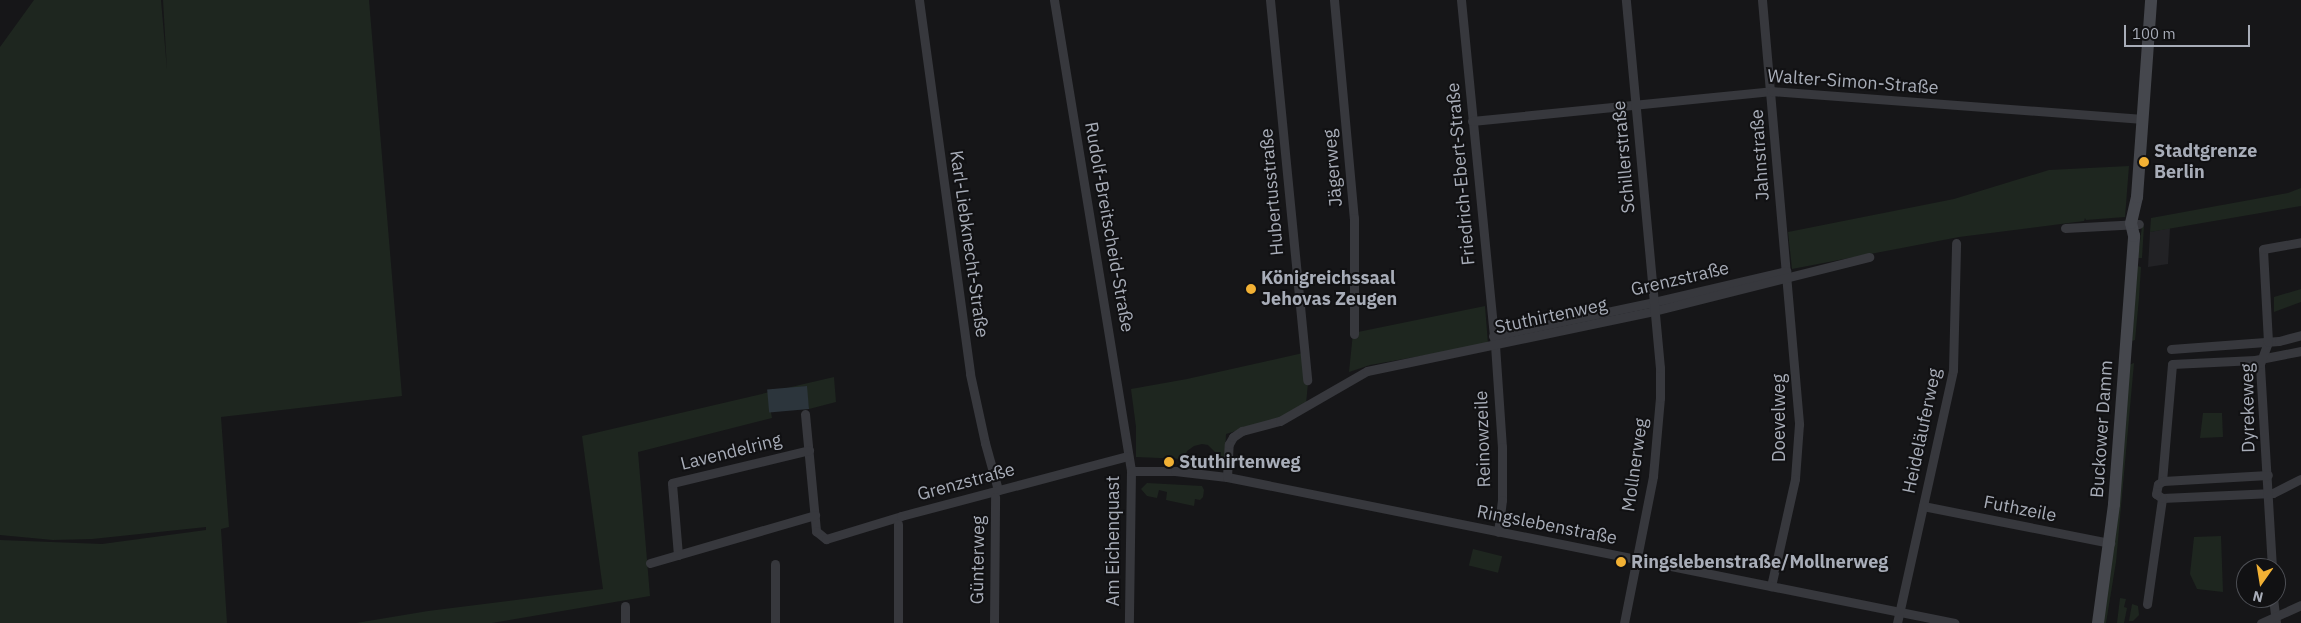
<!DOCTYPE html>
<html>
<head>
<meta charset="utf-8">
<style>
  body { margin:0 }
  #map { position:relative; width:2301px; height:623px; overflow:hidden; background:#161618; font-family:"IBM Plex Sans",sans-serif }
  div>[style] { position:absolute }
  .built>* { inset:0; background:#222225 }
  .green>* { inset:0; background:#1e261f; transform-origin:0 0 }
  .water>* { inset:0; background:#2c353c; transform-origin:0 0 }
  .street>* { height:9px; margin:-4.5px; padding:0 4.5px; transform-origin:4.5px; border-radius:4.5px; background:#37383d }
  .secondary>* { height:12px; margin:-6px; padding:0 6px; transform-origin:6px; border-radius:6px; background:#45474d }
  .dots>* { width:14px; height:14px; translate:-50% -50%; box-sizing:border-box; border:2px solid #111113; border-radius:50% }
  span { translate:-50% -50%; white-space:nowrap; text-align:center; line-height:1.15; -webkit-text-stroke:4px #111113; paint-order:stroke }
  .street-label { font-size:18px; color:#a8adb8 }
  .poi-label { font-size:18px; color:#a8adb8; font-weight:700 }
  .left { translate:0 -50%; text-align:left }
  .north { position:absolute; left:2236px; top:558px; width:50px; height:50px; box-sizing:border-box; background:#111113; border:1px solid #4d4f55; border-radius:50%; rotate:193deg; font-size:14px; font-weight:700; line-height:20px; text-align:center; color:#a8adb8 }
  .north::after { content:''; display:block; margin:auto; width:18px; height:22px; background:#f2b134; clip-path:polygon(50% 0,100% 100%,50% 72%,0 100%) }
  .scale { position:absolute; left:2124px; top:25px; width:126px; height:22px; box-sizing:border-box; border:2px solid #a8adb8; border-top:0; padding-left:6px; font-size:15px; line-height:18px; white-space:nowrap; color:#a8adb8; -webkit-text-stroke:4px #111113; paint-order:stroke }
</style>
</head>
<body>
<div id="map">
  <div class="built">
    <i style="clip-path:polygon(2170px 228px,2168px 264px,2148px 267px,2150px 232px)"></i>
  </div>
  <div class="green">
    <i style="clip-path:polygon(34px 0,161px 0,167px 70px,163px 0,369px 0,402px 396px,221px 417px,229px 527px,221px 529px,227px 623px,0 623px,0 540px,102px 544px,206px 530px,206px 527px,92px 539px,53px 540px,0 535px,0 47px)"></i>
    <i style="clip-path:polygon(2129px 166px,2125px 217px,2086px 220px,2085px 218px,2084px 221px,1959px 237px,1792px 269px,1788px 232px,1954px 199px,2049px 170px)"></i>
    <i style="clip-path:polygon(2301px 188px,2301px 206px,2150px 232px,2151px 218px,2288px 193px)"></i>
    <i style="clip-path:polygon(2142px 226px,2144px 226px,2142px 258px,2138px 258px)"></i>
    <i style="clip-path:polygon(2137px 266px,2141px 267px,2139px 298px,2135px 340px,2132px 341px)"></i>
    <i style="clip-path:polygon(2301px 289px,2301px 302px,2274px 312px,2274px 297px)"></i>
    <i style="clip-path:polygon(1485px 306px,1488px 344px,1370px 365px,1349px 372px,1353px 333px)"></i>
    <i style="clip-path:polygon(1303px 353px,1308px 383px,1306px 404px,1283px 417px,1226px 434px,1225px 456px,1222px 459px,1208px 445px,1202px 444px,1194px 446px,1187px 451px,1184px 459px,1136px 457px,1136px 427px,1131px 389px,1187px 379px)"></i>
    <i style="clip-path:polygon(2134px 363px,2116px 562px,2106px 623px,2102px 623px,2129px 365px)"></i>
    <i style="clip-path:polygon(834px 377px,836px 402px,809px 409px,806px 386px,768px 396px,772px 418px,638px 452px,650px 596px,492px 623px,356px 623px,428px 611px,603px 589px,582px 436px)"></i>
    <i style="clip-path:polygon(2203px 413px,2222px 413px,2223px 437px,2200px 438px)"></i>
    <i style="clip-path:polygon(1147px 483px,1202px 486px,1204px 490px,1203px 497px,1200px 500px,1195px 499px,1194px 506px,1166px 500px,1167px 492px,1159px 490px,1157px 498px,1147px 496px,1141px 489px)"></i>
    <i style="clip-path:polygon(2221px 536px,2223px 592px,2197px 589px,2190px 574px,2194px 537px)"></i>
    <i style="left:1473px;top:549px;width:30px;height:17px;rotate:14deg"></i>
    <i style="clip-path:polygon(2120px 598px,2126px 599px,2124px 607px,2127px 608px,2124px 623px,2117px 623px)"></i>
    <i style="clip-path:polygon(2132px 604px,2138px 606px,2139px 615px,2133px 621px,2129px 621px)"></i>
  </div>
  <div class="water">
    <i style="left:807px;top:386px;width:23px;height:40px;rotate:85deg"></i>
  </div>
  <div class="street">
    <i style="left:919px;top:0;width:377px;rotate:82.2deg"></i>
    <i style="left:970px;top:374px;width:71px;rotate:77.7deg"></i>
    <i style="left:985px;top:443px;width:49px;rotate:74.5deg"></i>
    <i style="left:1054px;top:0;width:477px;rotate:80.7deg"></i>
    <i style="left:1131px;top:471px;width:152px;rotate:90.8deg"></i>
    <i style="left:1270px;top:0;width:382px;rotate:84.4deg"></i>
    <i style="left:1334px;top:0;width:219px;rotate:84.8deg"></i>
    <i style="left:1354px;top:218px;width:116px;rotate:90deg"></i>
    <i style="left:1461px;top:0;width:347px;rotate:84.4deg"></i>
    <i style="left:1495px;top:345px;width:102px;rotate:86.1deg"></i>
    <i style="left:1502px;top:447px;width:53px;rotate:90deg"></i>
    <i style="left:1502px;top:500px;width:32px;rotate:97deg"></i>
    <i style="left:1762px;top:0;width:426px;rotate:85deg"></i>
    <i style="left:1799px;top:424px;width:55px;rotate:94.2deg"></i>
    <i style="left:1795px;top:479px;width:110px;rotate:102.6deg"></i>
    <i style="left:1472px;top:121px;width:301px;rotate:-5.7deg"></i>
    <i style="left:1771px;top:91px;width:373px;rotate:4.3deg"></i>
    <i style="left:2065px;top:228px;width:74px;rotate:-3.1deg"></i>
    <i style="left:1493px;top:336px;width:165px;rotate:-11.9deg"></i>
    <i style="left:1654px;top:302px;width:136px;rotate:-13.2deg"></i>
    <i style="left:2171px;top:349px;width:108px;rotate:-4.2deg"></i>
    <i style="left:2279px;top:341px;width:23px;rotate:-15deg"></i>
    <i style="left:805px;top:414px;width:118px;rotate:84.6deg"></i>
    <i style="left:816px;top:531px;width:13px;rotate:39deg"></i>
    <i style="left:826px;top:539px;width:78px;rotate:-17deg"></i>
    <i style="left:901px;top:516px;width:235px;rotate:-14.8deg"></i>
    <i style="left:1131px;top:471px;width:44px"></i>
    <i style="left:1175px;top:471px;width:52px;rotate:6.6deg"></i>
    <i style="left:1227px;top:477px;width:742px;rotate:11.34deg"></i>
    <i style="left:1227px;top:477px;width:33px;rotate:-87deg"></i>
    <i style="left:1229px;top:444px;width:8px;rotate:-60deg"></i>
    <i style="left:1233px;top:437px;width:11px;rotate:-34deg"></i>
    <i style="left:1242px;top:431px;width:39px;rotate:-15deg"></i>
    <i style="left:1280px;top:421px;width:100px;rotate:-29.9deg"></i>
    <i style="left:1367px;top:371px;width:293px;rotate:-11.8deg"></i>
    <i style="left:1654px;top:311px;width:222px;rotate:-14.1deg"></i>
    <i style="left:2162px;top:481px;width:117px;rotate:-85.1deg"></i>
    <i style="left:2172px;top:364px;width:83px;rotate:-2.8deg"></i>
    <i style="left:2255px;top:360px;width:47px;rotate:-11.1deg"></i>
    <i style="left:2162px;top:498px;width:111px;rotate:-2.6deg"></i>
    <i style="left:2273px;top:493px;width:31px;rotate:-27deg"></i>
    <i style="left:1923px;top:506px;width:191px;rotate:11.2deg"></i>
    <i style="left:898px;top:524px;width:99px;rotate:90deg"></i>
    <i style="left:678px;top:555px;width:72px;rotate:-94.8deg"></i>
    <i style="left:672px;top:483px;width:141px;rotate:-13.5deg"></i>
    <i style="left:650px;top:563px;width:172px;rotate:-16.2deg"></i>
    <i style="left:775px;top:564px;width:59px;rotate:90deg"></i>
    <i style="left:2272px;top:568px;width:204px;rotate:-93.4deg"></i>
    <i style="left:2260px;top:364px;width:23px;rotate:-70deg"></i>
    <i style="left:2268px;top:342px;width:93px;rotate:-93.1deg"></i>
    <i style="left:2263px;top:249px;width:39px;rotate:-10deg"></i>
    <i style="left:2273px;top:598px;width:25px;rotate:83deg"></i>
    <i style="left:2147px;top:604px;width:107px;rotate:-81.9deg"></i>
    <i style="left:2162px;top:498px;width:7px;rotate:-146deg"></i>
    <i style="left:2156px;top:494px;width:10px;rotate:-79deg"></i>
    <i style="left:2158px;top:484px;width:6px;rotate:-31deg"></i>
    <i style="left:2163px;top:481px;width:105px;rotate:-3.3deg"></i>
    <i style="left:625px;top:606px;width:17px;rotate:90deg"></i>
    <i style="left:994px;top:623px;width:126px;rotate:-89.5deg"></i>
    <i style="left:1624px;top:623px;width:150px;rotate:-78.8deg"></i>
    <i style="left:1653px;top:476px;width:78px;rotate:-84.9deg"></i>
    <i style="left:1660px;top:398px;width:30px;rotate:-90deg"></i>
    <i style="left:1660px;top:368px;width:370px;rotate:-95.3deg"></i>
    <i style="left:1897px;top:623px;width:259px;rotate:-77.5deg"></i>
    <i style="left:1953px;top:370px;width:127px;rotate:-88.6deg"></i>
    <i style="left:2261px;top:623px;width:44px;rotate:-24.2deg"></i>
  </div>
  <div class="secondary">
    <i style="left:2098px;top:623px;width:120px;rotate:-82.3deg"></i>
    <i style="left:2114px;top:504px;width:269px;rotate:-85.7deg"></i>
    <i style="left:2134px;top:236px;width:13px;rotate:-103deg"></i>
    <i style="left:2131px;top:223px;width:27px;rotate:-77deg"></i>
    <i style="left:2137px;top:197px;width:197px;rotate:-85.9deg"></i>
  </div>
  <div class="dots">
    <i style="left:2144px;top:162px;background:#f2b134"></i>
    <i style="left:1251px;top:289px;background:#f2b134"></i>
    <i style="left:1169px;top:462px;background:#f2b134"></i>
    <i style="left:1621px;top:562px;background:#f2b134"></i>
  </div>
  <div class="street-label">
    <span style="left:1853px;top:82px;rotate:4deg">Walter-Simon-Straße</span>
    <span style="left:1760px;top:155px;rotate:-94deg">Jahnstraße</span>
    <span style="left:1624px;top:157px;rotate:-95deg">Schillerstraße</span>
    <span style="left:1333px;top:168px;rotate:-95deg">Jägerweg</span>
    <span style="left:1461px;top:174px;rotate:-95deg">Friedrich-Ebert-Straße</span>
    <span style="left:1272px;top:192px;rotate:-95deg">Hubertusstraße</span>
    <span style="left:1109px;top:227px;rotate:80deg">Rudolf-Breitscheid-Straße</span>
    <span style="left:969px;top:244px;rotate:82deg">Karl-Liebknecht-Straße</span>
    <span style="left:1680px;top:279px;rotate:-13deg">Grenzstraße</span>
    <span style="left:1551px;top:316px;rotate:-12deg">Stuthirtenweg</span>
    <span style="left:2248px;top:408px;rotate:-91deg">Dyrekeweg</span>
    <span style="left:1779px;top:418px;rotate:-90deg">Doevelweg</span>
    <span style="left:2102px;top:429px;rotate:-86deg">Buckower Damm</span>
    <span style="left:1922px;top:431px;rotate:-78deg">Heideläuferweg</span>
    <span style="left:1483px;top:439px;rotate:-92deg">Reinowzeile</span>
    <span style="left:731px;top:452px;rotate:-14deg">Lavendelring</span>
    <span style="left:1635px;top:465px;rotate:-82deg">Mollnerweg</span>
    <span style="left:966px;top:482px;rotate:-15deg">Grenzstraße</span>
    <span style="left:2020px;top:509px;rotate:11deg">Futhzeile</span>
    <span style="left:1547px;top:525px;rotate:11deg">Ringslebenstraße</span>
    <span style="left:1113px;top:541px;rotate:-90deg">Am Eichenquast</span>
    <span style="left:978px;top:560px;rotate:-89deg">Günterweg</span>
  </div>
  <div class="poi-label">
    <span class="left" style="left:2154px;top:162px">Stadtgrenze<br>Berlin</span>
    <span class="left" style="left:1261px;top:289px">Königreichssaal<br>Jehovas Zeugen</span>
    <span class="left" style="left:1179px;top:462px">Stuthirtenweg</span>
    <span class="left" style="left:1631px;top:562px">Ringslebenstraße/Mollnerweg</span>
  </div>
  <div class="north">N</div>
  <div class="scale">100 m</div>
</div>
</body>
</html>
